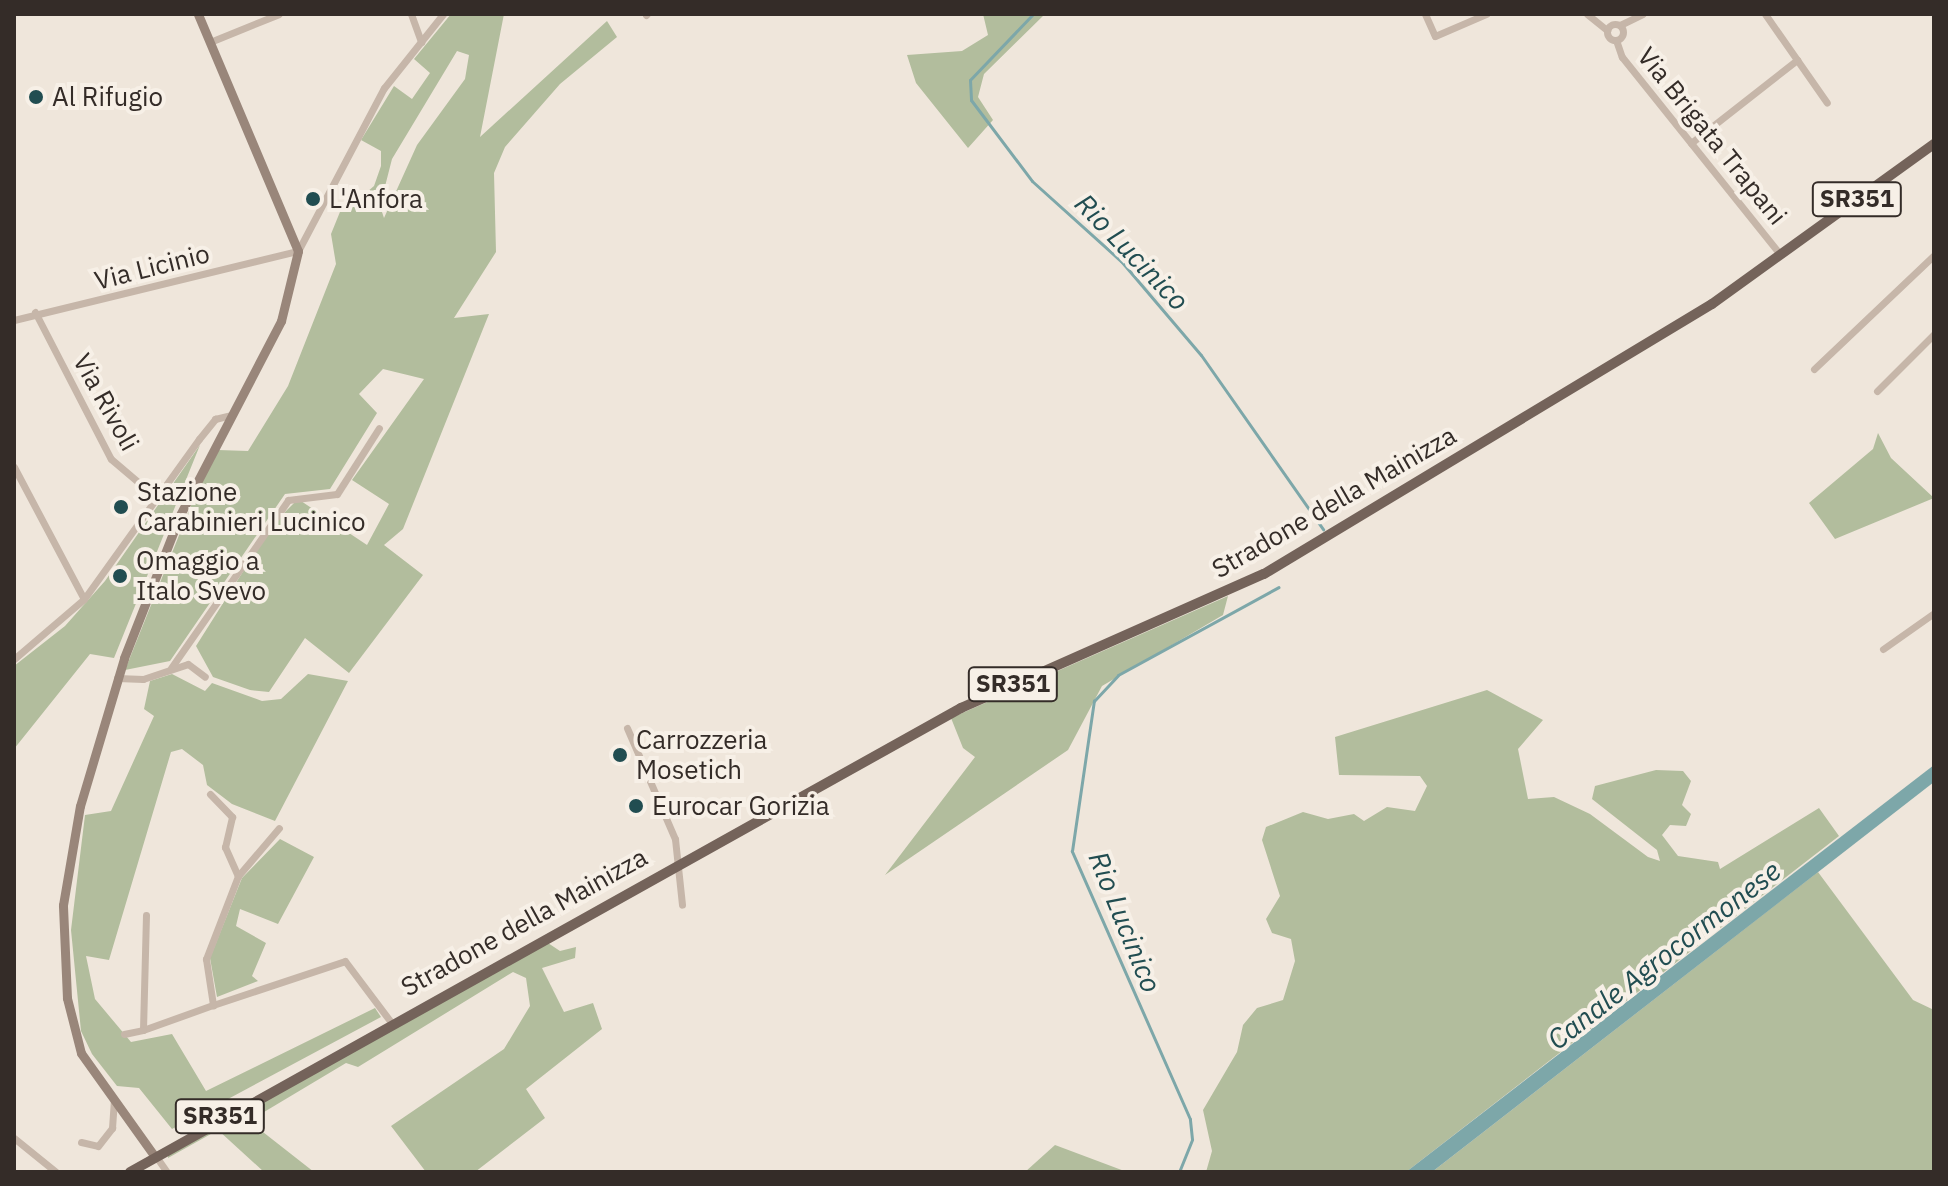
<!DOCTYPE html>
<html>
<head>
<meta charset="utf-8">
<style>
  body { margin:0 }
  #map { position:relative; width:1948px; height:1186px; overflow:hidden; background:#efe6db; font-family:"IBM Plex Sans",sans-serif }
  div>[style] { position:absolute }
  .green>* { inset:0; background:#b2bd9d }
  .water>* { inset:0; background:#7da7a9 }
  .stream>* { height:3px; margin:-1.5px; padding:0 1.5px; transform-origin:1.5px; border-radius:1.5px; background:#7da7a9 }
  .street>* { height:7px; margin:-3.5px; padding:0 3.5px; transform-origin:3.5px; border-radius:3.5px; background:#c6b6a9 }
  .street>.ring { margin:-3.5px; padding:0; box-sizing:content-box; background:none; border:7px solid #c6b6a9; border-radius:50% }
  .secondary>* { height:9px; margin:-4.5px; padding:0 4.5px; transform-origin:4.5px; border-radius:4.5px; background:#99867a }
  .primary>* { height:10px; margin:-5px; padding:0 5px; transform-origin:5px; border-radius:5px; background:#74635a }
  .dots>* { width:22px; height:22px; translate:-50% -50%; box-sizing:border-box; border:4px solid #f7f0e7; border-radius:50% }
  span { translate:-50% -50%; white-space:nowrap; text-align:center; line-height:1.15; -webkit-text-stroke:8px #f7f0e7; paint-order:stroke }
  .shield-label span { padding:2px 6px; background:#f7f0e7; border:2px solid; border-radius:6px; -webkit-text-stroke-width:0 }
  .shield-label { font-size:24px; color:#342c28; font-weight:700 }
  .poi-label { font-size:26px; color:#342c28 }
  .left { translate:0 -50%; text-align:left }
  .street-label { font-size:26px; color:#342c28 }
  .water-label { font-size:28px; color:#214d51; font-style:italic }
  .frame { position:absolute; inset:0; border:16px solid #342c28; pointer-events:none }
</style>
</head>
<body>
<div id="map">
  <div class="green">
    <i style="clip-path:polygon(evenodd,451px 14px,504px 14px,480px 137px,607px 21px,617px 37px,560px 84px,505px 147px,494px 173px,496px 252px,454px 318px,489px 314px,403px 529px,384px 545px,423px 575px,349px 673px,305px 638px,269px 692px,250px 690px,213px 677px,196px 646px,273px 524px,298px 499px,367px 545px,389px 504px,352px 480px,424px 379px,383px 369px,359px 394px,377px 413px,330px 489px,285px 494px,170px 661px,125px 670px,204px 473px,218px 450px,248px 451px,288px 386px,336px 264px,331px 234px,344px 202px,353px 204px,374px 186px,381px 166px,381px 151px,361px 140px,394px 86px,412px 99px,430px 73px,414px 59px,451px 14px,457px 51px,469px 55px,465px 79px,417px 145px,384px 218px,380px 206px,392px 159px,457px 51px)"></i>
    <i style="clip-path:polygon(983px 14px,1045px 14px,984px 74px,978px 97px,993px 120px,968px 148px,916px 83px,907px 55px,962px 51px,988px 35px)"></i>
    <i style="clip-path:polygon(1878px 433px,1891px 458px,1934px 498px,1835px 539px,1809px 503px,1873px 449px)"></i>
    <i style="clip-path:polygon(200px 445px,114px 658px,90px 654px,14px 749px,14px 666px,65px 626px,105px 581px)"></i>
    <i style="clip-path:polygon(1228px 596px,1223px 615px,1102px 686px,1068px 750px,885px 875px,975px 757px,963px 748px,951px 718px)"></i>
    <i style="clip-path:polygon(172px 674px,205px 691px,212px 683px,262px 701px,281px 699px,308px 674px,348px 681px,275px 821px,232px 804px,207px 785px,203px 765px,182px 749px,171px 752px,109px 960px,86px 956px,95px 999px,131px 1042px,172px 1034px,206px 1091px,375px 1008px,381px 1017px,172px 1129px,139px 1088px,117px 1086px,92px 1054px,81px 1031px,71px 930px,85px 815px,111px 811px,154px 716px,144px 709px,150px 681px)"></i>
    <i style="clip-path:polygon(1487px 690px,1543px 720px,1518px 749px,1528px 799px,1554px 797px,1590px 814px,1648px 857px,1660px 861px,1657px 850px,1592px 799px,1595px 786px,1656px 770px,1683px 771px,1691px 781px,1682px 805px,1691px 814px,1686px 826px,1670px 825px,1662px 835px,1678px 856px,1718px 862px,1720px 869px,1819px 808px,1839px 836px,1406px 1172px,1206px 1172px,1212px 1151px,1203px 1110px,1237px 1052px,1243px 1025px,1257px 1008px,1283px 1000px,1295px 961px,1291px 939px,1272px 933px,1266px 919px,1280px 896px,1262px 840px,1266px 827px,1303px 812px,1328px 819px,1354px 814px,1364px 821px,1387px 807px,1415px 811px,1427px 786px,1420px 776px,1339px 775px,1335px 737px)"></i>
    <i style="clip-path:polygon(280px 839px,314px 857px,278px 924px,240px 909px,236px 926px,266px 943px,252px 976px,258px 981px,217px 997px,210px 958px,242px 878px)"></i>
    <i style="clip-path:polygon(1818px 872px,1913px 1000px,1934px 1010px,1934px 1172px,1432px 1172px)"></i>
    <i style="clip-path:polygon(545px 941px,560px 951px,576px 947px,575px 958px,542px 968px,564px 1012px,593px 1003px,602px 1029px,526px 1089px,545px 1118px,475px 1172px,426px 1172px,391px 1126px,504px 1049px,530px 1006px,526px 978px,513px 972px,358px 1067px,346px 1063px,249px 1121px,314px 1172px,264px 1172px,218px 1130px,168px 1158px,168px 1149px)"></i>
    <i style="clip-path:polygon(1055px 1145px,1127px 1172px,1025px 1172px)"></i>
  </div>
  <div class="water">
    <i style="clip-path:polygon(1934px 765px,1934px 782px,1432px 1172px,1406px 1172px)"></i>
  </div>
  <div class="stream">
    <i style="left:1033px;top:14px;width:91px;rotate:133.7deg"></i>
    <i style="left:970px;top:80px;width:20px;rotate:87deg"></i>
    <i style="left:971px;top:100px;width:101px;rotate:53deg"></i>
    <i style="left:1032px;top:181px;width:120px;rotate:42deg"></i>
    <i style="left:1121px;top:261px;width:123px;rotate:49.6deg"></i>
    <i style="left:1201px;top:355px;width:213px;rotate:55deg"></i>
    <i style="left:1179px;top:1172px;width:35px;rotate:-68deg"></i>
    <i style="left:1192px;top:1139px;width:20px;rotate:-96deg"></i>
    <i style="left:1190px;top:1119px;width:293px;rotate:-113.8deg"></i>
    <i style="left:1072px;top:851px;width:152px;rotate:-81.7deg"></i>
    <i style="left:1094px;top:701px;width:35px;rotate:-47deg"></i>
    <i style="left:1118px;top:675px;width:183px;rotate:-28.7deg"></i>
  </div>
  <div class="street">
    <i style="left:411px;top:14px;width:30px;rotate:70deg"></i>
    <i style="left:1425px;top:14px;width:24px;rotate:66deg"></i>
    <i style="left:1435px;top:36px;width:56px;rotate:-23.3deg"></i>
    <i style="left:1587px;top:14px;width:26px;rotate:39deg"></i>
    <i style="left:1765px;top:14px;width:108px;rotate:55.1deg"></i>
    <i style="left:646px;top:15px;width:1px;rotate:-45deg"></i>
    <i class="ring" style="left:1607px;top:24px;width:9px;height:9px"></i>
    <i style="left:1620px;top:25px;width:25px;rotate:-26deg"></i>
    <i style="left:1616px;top:40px;width:18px;rotate:71deg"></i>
    <i style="left:1622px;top:57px;width:253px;rotate:51.3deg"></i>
    <i style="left:210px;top:42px;width:74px;rotate:-22.1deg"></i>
    <i style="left:1691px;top:143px;width:135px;rotate:-38.1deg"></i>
    <i style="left:35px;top:312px;width:165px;rotate:62.7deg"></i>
    <i style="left:111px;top:459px;width:60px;rotate:40.3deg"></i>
    <i style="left:14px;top:320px;width:292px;rotate:-13.7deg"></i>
    <i style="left:298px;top:251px;width:184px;rotate:-62.2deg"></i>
    <i style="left:384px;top:88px;width:95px;rotate:-51.4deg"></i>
    <i style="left:1814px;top:369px;width:166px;rotate:-43.5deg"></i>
    <i style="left:1877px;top:391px;width:81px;rotate:-45deg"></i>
    <i style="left:14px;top:467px;width:149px;rotate:62.1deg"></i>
    <i style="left:1883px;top:649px;width:62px;rotate:-35.2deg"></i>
    <i style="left:14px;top:659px;width:92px;rotate:-40.6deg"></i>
    <i style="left:84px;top:599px;width:197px;rotate:-54.3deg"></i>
    <i style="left:199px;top:439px;width:26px;rotate:-51deg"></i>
    <i style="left:215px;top:419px;width:16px;rotate:-14deg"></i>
    <i style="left:171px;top:668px;width:205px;rotate:-55.1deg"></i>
    <i style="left:288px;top:500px;width:49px;rotate:-7deg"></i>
    <i style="left:337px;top:494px;width:78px;rotate:-57.5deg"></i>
    <i style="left:117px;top:678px;width:26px;rotate:2deg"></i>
    <i style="left:143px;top:679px;width:47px;rotate:-18.4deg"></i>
    <i style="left:188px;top:664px;width:21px;rotate:37deg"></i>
    <i style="left:627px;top:728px;width:121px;rotate:66.6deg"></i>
    <i style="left:675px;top:839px;width:66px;rotate:83.9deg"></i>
    <i style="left:210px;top:794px;width:32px;rotate:46deg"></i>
    <i style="left:232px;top:817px;width:31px;rotate:103deg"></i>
    <i style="left:225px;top:847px;width:32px;rotate:66deg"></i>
    <i style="left:238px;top:876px;width:89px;rotate:111.1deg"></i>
    <i style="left:206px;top:959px;width:47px;rotate:81.3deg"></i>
    <i style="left:213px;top:1005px;width:139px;rotate:-18.4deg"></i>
    <i style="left:345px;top:961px;width:75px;rotate:53.1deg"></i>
    <i style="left:238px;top:876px;width:63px;rotate:-49.5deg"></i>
    <i style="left:146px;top:915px;width:115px;rotate:91.5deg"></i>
    <i style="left:143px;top:1030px;width:74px;rotate:-19.7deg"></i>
    <i style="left:124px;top:1034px;width:19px;rotate:-12deg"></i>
    <i style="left:14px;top:1138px;width:54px;rotate:39deg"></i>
    <i style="left:81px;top:1142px;width:17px;rotate:13deg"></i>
    <i style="left:98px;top:1146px;width:23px;rotate:-52deg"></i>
    <i style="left:112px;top:1128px;width:27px;rotate:-86deg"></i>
    <i style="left:155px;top:1155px;width:21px;rotate:55deg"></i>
  </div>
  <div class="secondary">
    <i style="left:153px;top:1154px;width:124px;rotate:-125.5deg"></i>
    <i style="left:81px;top:1053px;width:57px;rotate:-104.3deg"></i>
    <i style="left:67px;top:998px;width:93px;rotate:-92.5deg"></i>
    <i style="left:63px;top:905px;width:100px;rotate:-80.3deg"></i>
    <i style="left:80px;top:806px;width:154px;rotate:-73.4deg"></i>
    <i style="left:124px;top:658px;width:154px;rotate:-68.6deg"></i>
    <i style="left:180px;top:515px;width:219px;rotate:-62.5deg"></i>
    <i style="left:281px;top:321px;width:72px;rotate:-76.3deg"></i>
    <i style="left:298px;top:251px;width:257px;rotate:-112.9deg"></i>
  </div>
  <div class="primary">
    <i style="left:130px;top:1172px;width:952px;rotate:-29.18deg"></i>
    <i style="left:961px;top:708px;width:331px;rotate:-23.9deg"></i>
    <i style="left:1264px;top:574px;width:523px;rotate:-31.08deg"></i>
    <i style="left:1712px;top:304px;width:274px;rotate:-35.8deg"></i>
  </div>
  <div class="dots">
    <i style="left:36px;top:97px;background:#214d51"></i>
    <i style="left:313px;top:199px;background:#214d51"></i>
    <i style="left:121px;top:507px;background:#214d51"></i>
    <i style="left:120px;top:576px;background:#214d51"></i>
    <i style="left:620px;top:755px;background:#214d51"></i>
    <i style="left:636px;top:806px;background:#214d51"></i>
  </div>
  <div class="shield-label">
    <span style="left:1857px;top:199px">SR351</span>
    <span style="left:1013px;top:684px">SR351</span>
    <span style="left:220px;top:1116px">SR351</span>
  </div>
  <div class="poi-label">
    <span class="left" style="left:52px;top:97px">Al Rifugio</span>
    <span class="left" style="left:329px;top:199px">L'Anfora</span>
    <span class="left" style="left:137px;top:507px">Stazione<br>Carabinieri Lucinico</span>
    <span class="left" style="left:136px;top:576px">Omaggio a<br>Italo Svevo</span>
    <span class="left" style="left:636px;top:755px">Carrozzeria<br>Mosetich</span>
    <span class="left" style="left:652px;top:806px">Eurocar Gorizia</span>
  </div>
  <div class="street-label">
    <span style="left:1712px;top:136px;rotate:51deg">Via Brigata Trapani</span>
    <span style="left:152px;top:267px;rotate:-14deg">Via Licinio</span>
    <span style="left:106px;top:402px;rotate:61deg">Via Rivoli</span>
    <span style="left:1334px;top:502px;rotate:-30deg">Stradone della Mainizza</span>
    <span style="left:524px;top:922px;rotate:-29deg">Stradone della Mainizza</span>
  </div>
  <div class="water-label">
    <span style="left:1132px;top:252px;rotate:46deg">Rio Lucinico</span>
    <span style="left:1125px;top:922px;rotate:68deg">Rio Lucinico</span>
    <span style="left:1664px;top:955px;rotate:-38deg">Canale Agrocormonese</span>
  </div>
  <div class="frame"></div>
</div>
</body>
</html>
